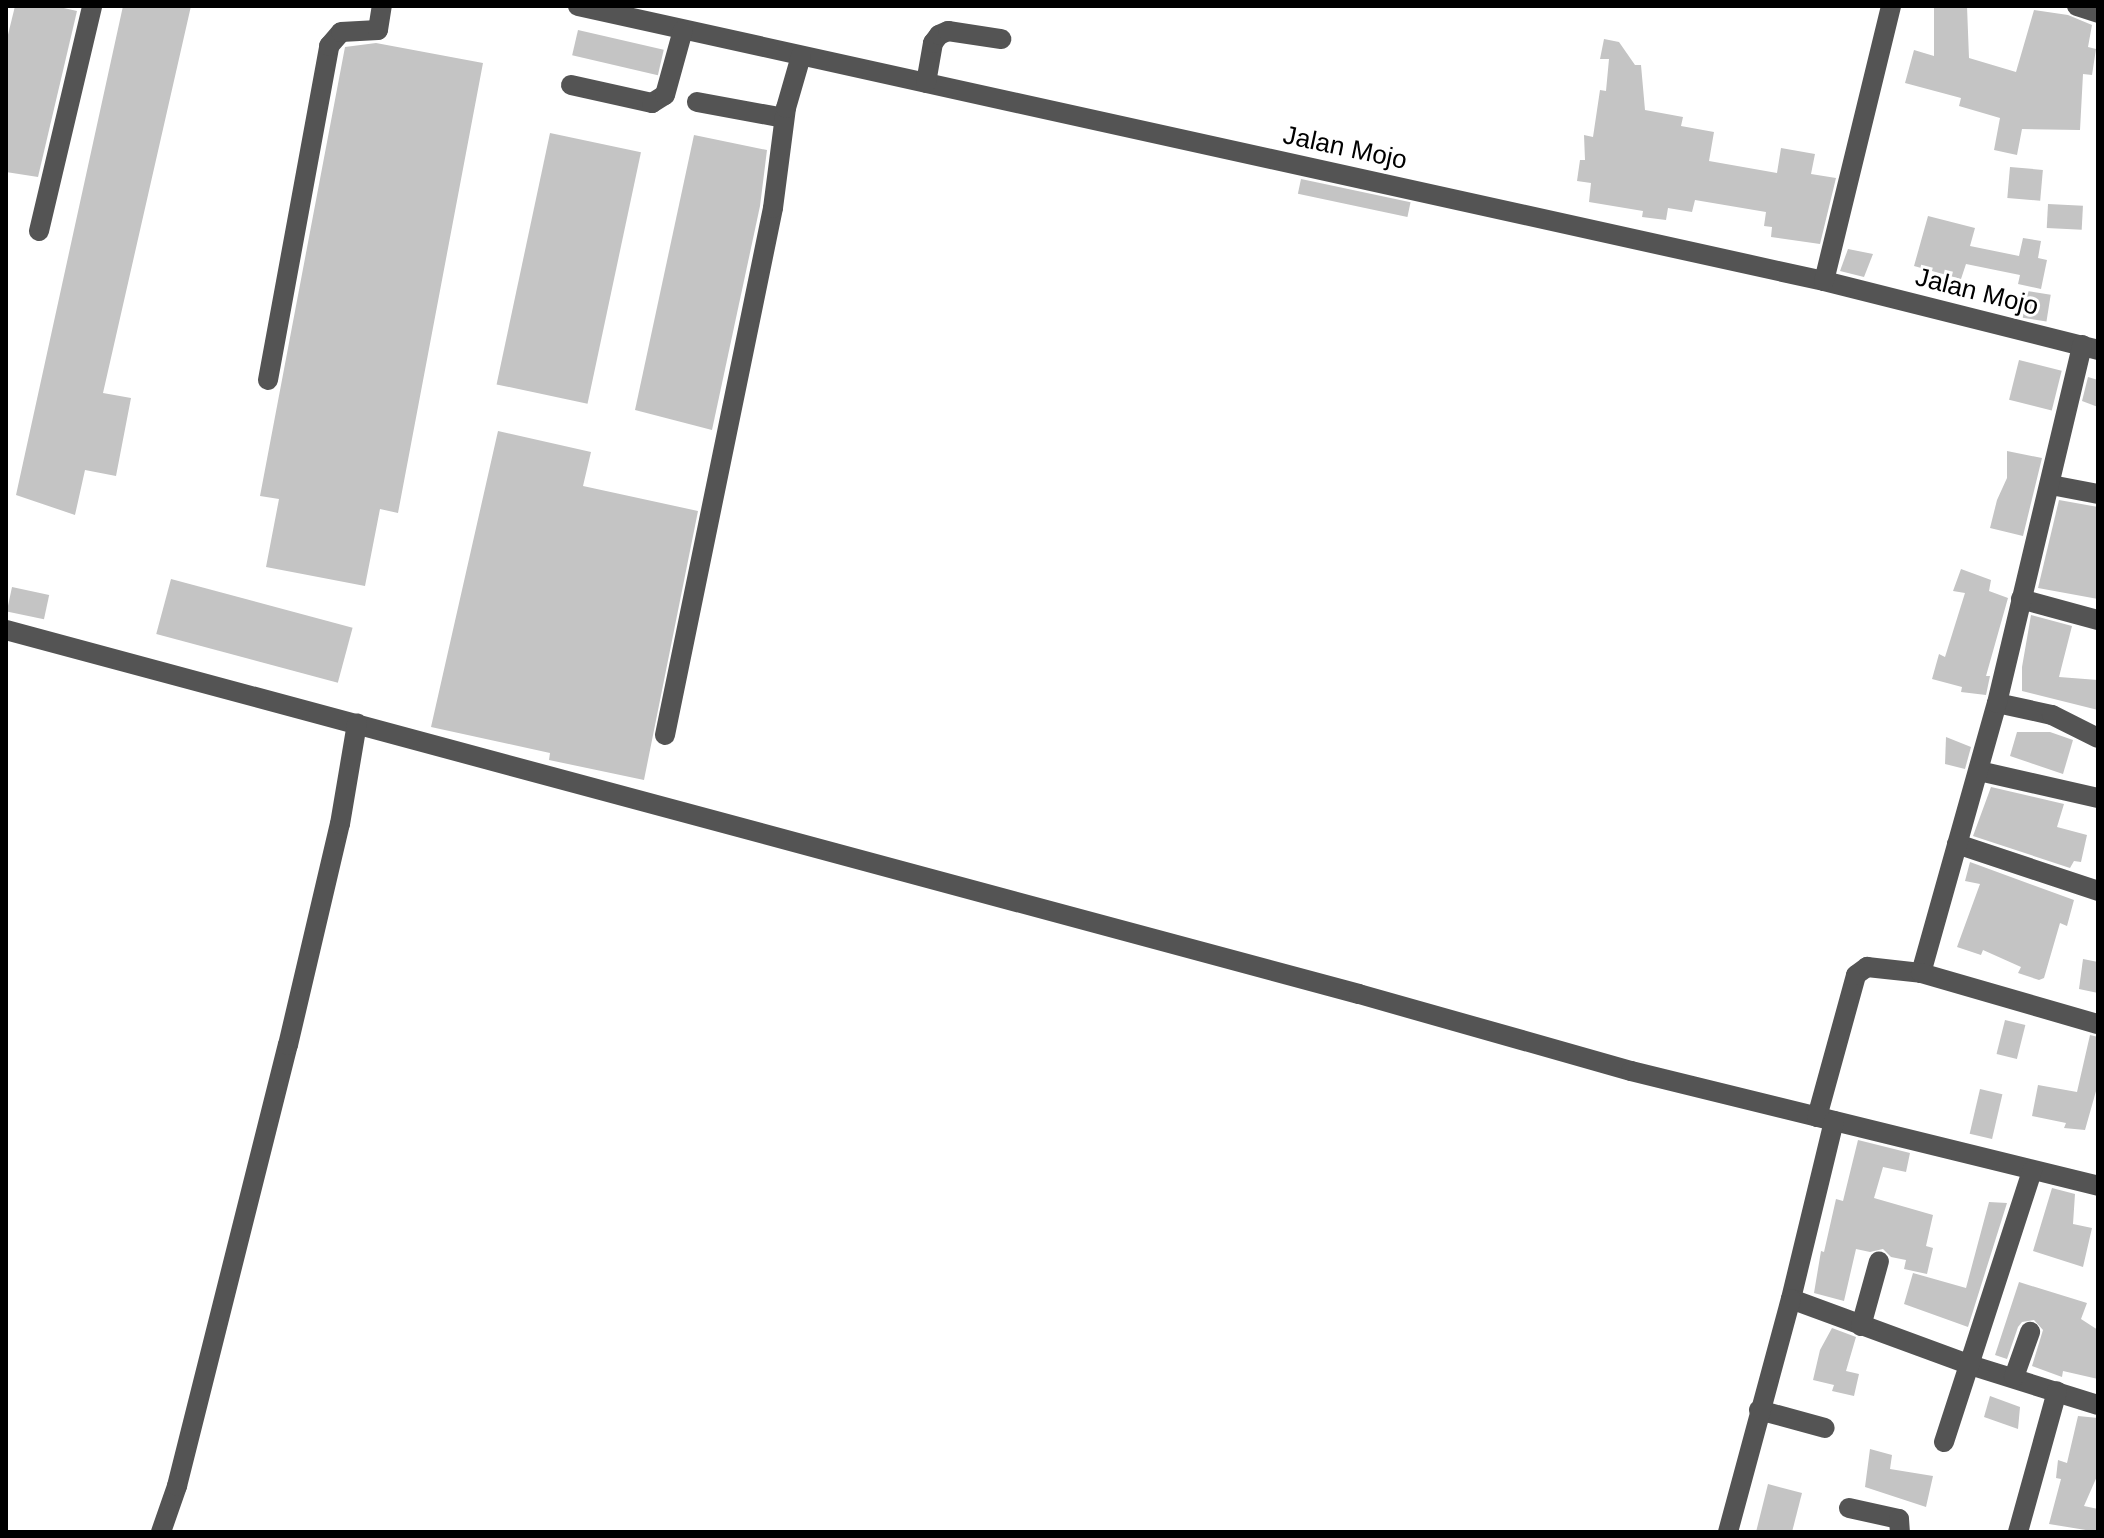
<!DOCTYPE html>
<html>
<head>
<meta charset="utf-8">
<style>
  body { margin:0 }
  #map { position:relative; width:2104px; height:1538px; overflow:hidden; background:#fff; font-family:Helvetica,sans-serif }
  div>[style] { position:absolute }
  .building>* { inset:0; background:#c4c4c4; transform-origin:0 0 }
  .minor>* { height:20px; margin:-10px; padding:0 10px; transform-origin:10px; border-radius:10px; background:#545454 }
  span { translate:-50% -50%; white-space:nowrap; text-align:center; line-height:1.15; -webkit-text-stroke:6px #fff; paint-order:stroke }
  .street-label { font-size:26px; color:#000 }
  .frame { position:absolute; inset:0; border:8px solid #000; pointer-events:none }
</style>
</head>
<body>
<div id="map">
  <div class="building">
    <i style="clip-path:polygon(15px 6px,55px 6px,77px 11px,38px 177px,6px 172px,6px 43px)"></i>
    <i style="clip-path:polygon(123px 6px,191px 6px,103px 393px,131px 398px,116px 476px,85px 470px,75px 515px,16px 495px)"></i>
    <i style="clip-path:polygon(1934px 6px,1967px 6px,1969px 58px,2016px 72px,2034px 10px,2068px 15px,2092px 25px,2088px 47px,2096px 49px,2092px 75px,2083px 74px,2080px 130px,2022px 129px,2017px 155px,1994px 150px,2000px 118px,1959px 106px,1961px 98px,1905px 83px,1914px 50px,1934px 56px)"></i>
    <i style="left:578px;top:30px;width:88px;height:26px;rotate:13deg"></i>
    <i style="clip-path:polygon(1604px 39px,1619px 42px,1635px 65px,1641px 65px,1645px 110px,1683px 117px,1681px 126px,1714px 132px,1709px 161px,1777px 173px,1781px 148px,1815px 154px,1811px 174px,1836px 178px,1820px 244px,1771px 237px,1772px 227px,1764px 226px,1766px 212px,1695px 200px,1692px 212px,1668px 208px,1666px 220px,1642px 217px,1643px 211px,1589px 202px,1591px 183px,1577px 181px,1580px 160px,1585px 160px,1584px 135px,1593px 137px,1600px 90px,1606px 91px,1609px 59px,1600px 59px)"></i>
    <i style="clip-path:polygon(376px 43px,483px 63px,398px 513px,380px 509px,365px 586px,266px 567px,279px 499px,260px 496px,345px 47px)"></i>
    <i style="left:550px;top:133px;width:93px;height:257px;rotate:12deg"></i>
    <i style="clip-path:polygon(694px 135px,767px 150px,760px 206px,712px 430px,635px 410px)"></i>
    <i style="left:2010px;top:167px;width:33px;height:31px;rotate:5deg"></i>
    <i style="left:1301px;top:179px;width:112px;height:15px;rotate:12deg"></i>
    <i style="left:2048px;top:204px;width:35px;height:24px;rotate:3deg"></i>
    <i style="clip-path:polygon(1928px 216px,1975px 228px,1970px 246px,2019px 256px,2023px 238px,2041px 241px,2038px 258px,2047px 260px,2041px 289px,2018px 284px,2020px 275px,1966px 264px,1961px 279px,1914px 266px)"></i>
    <i style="clip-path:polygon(1848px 249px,1873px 254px,1864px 277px,1840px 271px)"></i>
    <i style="left:2027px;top:291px;width:24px;height:27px;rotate:9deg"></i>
    <i style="left:2019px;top:360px;width:44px;height:41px;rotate:14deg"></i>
    <i style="clip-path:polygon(2088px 377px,2098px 380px,2098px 407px,2082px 401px)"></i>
    <i style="clip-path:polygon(498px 431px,591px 452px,583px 486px,698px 511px,644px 780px,549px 760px,550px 753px,431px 727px)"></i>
    <i style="clip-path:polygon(2007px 451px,2042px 458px,2023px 536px,1990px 528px,1997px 500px,2007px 478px)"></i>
    <i style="clip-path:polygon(2059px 500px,2098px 507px,2098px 599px,2038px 588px)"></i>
    <i style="clip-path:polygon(1961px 569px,1991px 580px,1989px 591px,2008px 598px,1986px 676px,1990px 676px,1986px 695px,1961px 692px,1962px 687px,1932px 679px,1939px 654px,1945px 657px,1965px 593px,1953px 591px)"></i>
    <i style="left:171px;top:579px;width:188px;height:57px;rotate:15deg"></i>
    <i style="left:12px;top:587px;width:38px;height:25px;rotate:12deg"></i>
    <i style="clip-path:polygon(2031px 615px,2072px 626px,2059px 677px,2098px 680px,2098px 710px,2022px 691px,2022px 667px)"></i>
    <i style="clip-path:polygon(2017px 732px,2050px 732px,2073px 740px,2063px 774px,2010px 756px)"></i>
    <i style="clip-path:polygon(1946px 737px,1971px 747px,1965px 769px,1945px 764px)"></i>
    <i style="clip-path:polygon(1991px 787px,2064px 804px,2057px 827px,2087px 835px,2081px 862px,2074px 861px,2070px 868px,1973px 836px)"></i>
    <i style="clip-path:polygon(1970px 862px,2074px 900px,2067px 926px,2060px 923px,2044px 978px,2039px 980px,2018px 973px,2021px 967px,1983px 950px,1981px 955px,1957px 947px,1980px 884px,1965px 881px)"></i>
    <i style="clip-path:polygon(2083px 959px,2098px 962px,2098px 993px,2079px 989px)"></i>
    <i style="left:2005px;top:1020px;width:21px;height:35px;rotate:14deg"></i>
    <i style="clip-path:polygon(2090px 1035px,2098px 1037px,2098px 1084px,2085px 1130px,2064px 1128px,2066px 1123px,2032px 1116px,2038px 1085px,2077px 1092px)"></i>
    <i style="left:1980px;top:1089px;width:23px;height:46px;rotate:13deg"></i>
    <i style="clip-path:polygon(1858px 1140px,1910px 1153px,1906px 1172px,1883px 1167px,1874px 1198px,1933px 1215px,1926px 1246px,1933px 1248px,1927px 1274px,1904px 1269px,1906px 1260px,1891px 1257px,1883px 1249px,1870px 1252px,1856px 1249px,1844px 1301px,1814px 1293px,1821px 1251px,1824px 1252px,1836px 1199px,1843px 1201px)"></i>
    <i style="clip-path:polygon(2052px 1188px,2075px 1194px,2073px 1224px,2092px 1228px,2083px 1267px,2033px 1251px)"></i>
    <i style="clip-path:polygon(1989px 1202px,2007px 1203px,1968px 1327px,1904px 1304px,1913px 1273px,1966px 1288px)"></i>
    <i style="clip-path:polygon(2019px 1282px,2087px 1303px,2081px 1319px,2098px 1330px,2098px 1379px,2063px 1371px,2062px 1377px,2032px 1366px,2043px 1330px,2034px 1320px,2022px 1322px,2018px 1327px,2007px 1359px,1995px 1355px)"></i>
    <i style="clip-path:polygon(1832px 1328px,1856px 1337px,1846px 1371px,1859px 1374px,1854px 1396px,1832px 1391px,1834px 1385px,1813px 1380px,1820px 1350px)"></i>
    <i style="clip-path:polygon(1990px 1396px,2020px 1407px,2018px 1429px,1984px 1417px)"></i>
    <i style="clip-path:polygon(2078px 1416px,2098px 1418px,2098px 1474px,2084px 1506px,2098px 1509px,2098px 1532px,2049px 1524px,2061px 1479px,2056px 1478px,2058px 1460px,2067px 1463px)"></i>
    <i style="clip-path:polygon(1870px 1449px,1892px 1455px,1890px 1469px,1933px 1476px,1926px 1507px,1865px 1487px)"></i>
    <i style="clip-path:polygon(1768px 1484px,1802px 1493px,1792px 1532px,1756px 1532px)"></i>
  </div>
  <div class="minor">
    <i style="left:578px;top:6px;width:1276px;rotate:12.45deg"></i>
    <i style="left:1824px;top:281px;width:283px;rotate:14.1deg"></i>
    <i style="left:2077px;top:6px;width:22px;rotate:18deg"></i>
    <i style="left:926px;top:83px;width:41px;rotate:-80.1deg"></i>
    <i style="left:933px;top:43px;width:10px;rotate:-53deg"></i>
    <i style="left:939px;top:35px;width:10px;rotate:-24deg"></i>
    <i style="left:948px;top:31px;width:54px;rotate:8.6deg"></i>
    <i style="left:571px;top:85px;width:83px;rotate:12.5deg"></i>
    <i style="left:652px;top:103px;width:15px;rotate:-32deg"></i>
    <i style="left:665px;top:95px;width:67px;rotate:-74.5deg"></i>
    <i style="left:697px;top:102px;width:88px;rotate:10.4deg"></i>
    <i style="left:39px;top:231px;width:231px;rotate:-76.7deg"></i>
    <i style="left:1824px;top:281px;width:283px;rotate:-76.3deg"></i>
    <i style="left:268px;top:380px;width:340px;rotate:-79.6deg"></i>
    <i style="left:329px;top:46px;width:18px;rotate:-49deg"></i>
    <i style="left:341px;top:32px;width:37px;rotate:-3deg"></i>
    <i style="left:378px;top:30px;width:24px;rotate:-81deg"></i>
    <i style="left:2051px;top:485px;width:48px;rotate:10.8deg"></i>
    <i style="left:2021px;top:599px;width:80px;rotate:15.3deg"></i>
    <i style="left:6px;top:630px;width:1401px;rotate:15.06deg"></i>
    <i style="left:1359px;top:994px;width:283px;rotate:15.8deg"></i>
    <i style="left:1631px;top:1071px;width:481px;rotate:13.8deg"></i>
    <i style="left:1997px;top:703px;width:56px;rotate:12.3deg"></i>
    <i style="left:2052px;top:715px;width:51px;rotate:26.6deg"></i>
    <i style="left:665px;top:735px;width:538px;rotate:-78.42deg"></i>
    <i style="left:773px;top:208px;width:101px;rotate:-82.6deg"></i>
    <i style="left:786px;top:108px;width:54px;rotate:-73.9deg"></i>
    <i style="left:1979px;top:771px;width:122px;rotate:12.8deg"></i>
    <i style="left:1957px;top:844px;width:149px;rotate:18.4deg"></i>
    <i style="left:1921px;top:973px;width:280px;rotate:-74.3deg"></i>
    <i style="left:1997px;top:703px;width:368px;rotate:-76.6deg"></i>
    <i style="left:1817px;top:1117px;width:147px;rotate:-74.6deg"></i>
    <i style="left:1856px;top:975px;width:14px;rotate:-36deg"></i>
    <i style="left:1867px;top:967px;width:54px;rotate:6.3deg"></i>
    <i style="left:1921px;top:973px;width:184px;rotate:16.1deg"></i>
    <i style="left:1834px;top:1121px;width:183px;rotate:103.6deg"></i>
    <i style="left:1791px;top:1299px;width:191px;rotate:20.2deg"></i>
    <i style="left:1970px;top:1365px;width:134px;rotate:17.4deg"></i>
    <i style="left:1861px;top:1326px;width:67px;rotate:-74.5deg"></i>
    <i style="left:2014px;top:1377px;width:48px;rotate:-70.4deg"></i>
    <i style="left:1759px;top:1410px;width:68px;rotate:15.3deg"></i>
    <i style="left:1944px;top:1442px;width:285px;rotate:-72deg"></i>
    <i style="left:1849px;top:1508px;width:51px;rotate:12.4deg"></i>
    <i style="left:1899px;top:1519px;width:13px;rotate:86deg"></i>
    <i style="left:161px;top:1532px;width:49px;rotate:-70.8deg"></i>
    <i style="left:177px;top:1486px;width:455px;rotate:-75.9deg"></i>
    <i style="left:288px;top:1045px;width:227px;rotate:-76.8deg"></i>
    <i style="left:340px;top:824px;width:102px;rotate:-80.4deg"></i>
    <i style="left:1728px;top:1532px;width:241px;rotate:-74.9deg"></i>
    <i style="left:2018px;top:1532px;width:146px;rotate:-74.5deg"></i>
  </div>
  <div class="street-label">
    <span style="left:1345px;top:148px;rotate:12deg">Jalan Mojo</span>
    <span style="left:1977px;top:292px;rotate:14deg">Jalan Mojo</span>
  </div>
  <div class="frame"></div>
</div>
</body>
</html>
